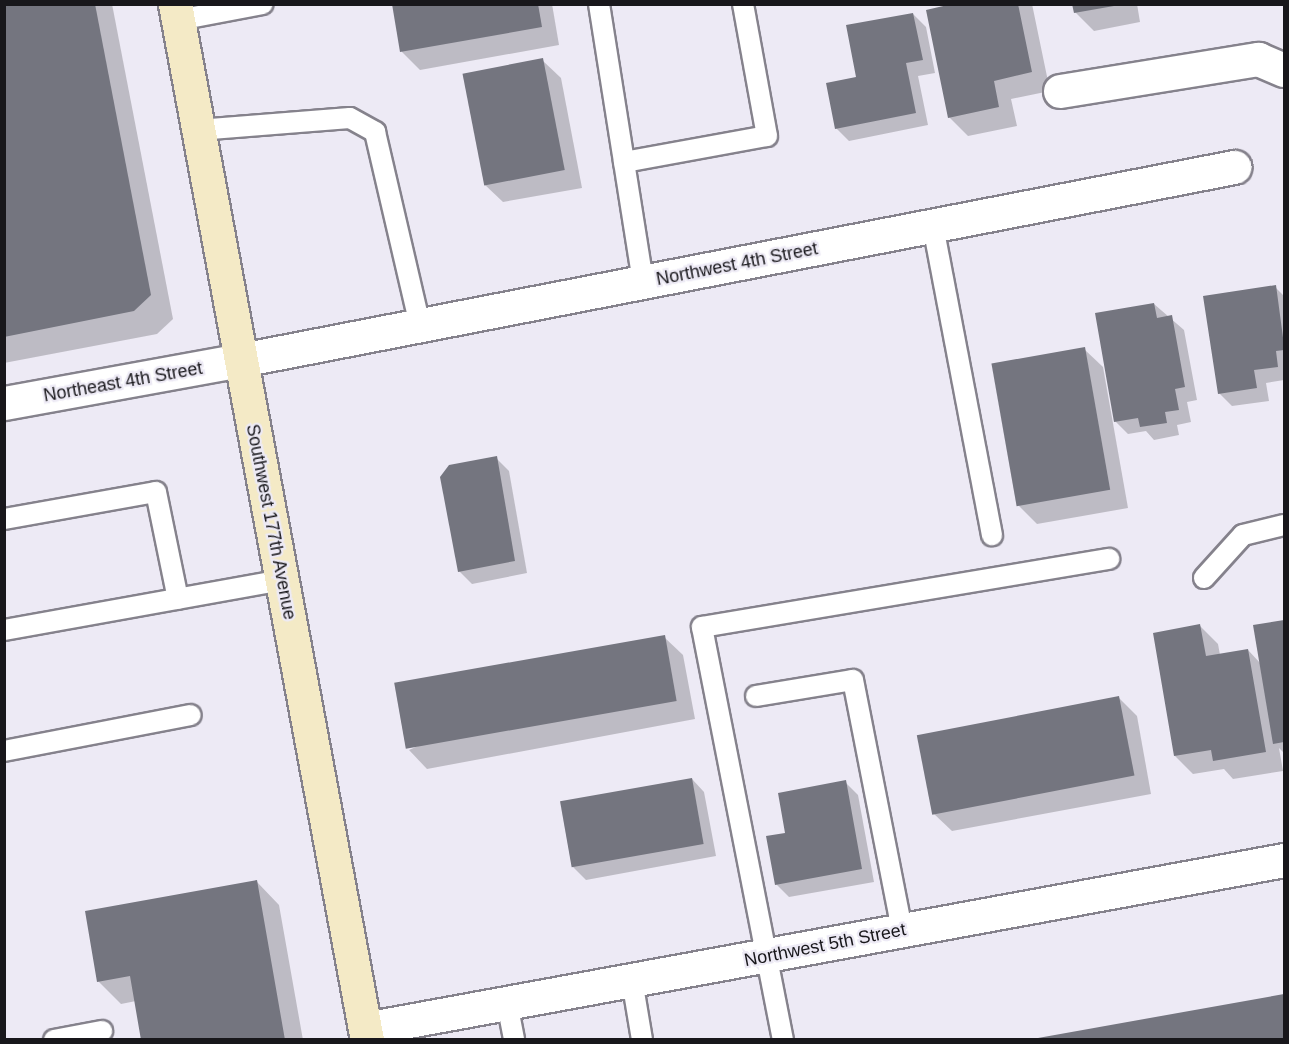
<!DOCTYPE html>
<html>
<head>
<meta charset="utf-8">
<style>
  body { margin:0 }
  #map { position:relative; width:1289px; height:1044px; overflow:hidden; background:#edeaf5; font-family:Helvetica,sans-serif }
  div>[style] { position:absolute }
  .shadow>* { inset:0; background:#0003 }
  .building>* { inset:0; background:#74757f; transform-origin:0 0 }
  .roads { filter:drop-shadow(2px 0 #85828c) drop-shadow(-2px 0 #85828c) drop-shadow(0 2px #85828c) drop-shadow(0 -2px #85828c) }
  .service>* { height:20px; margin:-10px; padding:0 10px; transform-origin:10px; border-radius:10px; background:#fff }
  .minor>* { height:33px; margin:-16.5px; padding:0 16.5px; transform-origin:16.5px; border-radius:16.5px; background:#fff }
  .tertiary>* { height:33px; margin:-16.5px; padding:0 16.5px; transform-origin:16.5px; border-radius:16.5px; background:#fff }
  .secondary>* { height:33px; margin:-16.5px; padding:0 16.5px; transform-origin:16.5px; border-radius:16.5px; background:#f4eac6 }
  span { translate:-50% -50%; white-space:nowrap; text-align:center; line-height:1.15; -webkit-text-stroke:4.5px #edeaf5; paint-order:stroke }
  .street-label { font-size:18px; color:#18171b }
  .frame { position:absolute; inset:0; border:6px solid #18171b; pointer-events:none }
</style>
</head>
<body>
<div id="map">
  <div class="shadow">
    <i style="clip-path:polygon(4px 4px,112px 4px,173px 319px,157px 334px,4px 363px)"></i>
    <i style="clip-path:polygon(393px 4px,552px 4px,559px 45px,420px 70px,402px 52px)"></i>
    <i style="clip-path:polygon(960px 4px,1032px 4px,1050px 91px,1011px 99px,1017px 126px,968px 136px,949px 117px)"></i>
    <i style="clip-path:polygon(1074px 4px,1137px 4px,1140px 22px,1094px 31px,1075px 12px)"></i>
    <i style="clip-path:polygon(913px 14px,926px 27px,935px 73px,918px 76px,928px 125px,849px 141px,836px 128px,858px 78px)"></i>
    <i style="clip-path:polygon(542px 60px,561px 78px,582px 188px,503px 202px,484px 184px)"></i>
    <i style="clip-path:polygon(1275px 287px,1284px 296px,1284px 380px,1266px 383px,1269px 401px,1232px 406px,1219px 393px)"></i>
    <i style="clip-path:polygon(1154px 304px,1184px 330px,1197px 400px,1187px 402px,1191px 422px,1177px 425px,1179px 435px,1154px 440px,1146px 431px,1128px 434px,1115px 421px)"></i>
    <i style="clip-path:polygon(1084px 349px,1103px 367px,1128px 508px,1037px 524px,1019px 506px)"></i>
    <i style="clip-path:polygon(496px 458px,509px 471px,527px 573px,472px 584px,459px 571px)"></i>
    <i style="clip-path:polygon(1284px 621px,1284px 753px,1279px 748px,1283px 771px,1233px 779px,1224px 769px,1193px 774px,1175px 756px,1200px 626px,1218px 644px,1220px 655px,1248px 650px,1261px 664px,1255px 626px)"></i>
    <i style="clip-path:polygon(664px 637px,683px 655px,695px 719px,427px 769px,409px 750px)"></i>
    <i style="clip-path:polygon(1119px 698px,1137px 716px,1151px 794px,952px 831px,933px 813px)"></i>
    <i style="clip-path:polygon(692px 779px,704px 792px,716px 856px,586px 880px,573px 867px)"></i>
    <i style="clip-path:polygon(845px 782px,858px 795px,874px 882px,789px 897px,776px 884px,787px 834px)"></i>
    <i style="clip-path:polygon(257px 882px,279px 905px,303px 1040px,142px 1040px,136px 1001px,121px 1004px,98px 981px)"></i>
    <i style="clip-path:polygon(1283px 996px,1284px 1040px,1040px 1040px)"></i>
  </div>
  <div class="building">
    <i style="clip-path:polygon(4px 4px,95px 4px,151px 295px,134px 311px,4px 337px)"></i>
    <i style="clip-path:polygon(392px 4px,538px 4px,542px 27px,400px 52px)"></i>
    <i style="clip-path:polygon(952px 4px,1018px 4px,1032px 72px,994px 81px,999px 107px,948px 118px,926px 10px)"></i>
    <i style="clip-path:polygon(1072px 4px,1114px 4px,1114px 6px,1074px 13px)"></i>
    <i style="clip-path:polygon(913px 13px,923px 60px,906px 63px,916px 113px,835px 129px,826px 83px,856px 77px,846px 25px)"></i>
    <i style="left:543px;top:58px;width:114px;height:82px;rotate:79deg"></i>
    <i style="clip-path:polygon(1276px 285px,1284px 345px,1284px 350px,1276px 351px,1278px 367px,1254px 370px,1257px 388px,1218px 394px,1203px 296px)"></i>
    <i style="clip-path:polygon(1154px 303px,1157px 318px,1172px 315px,1185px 387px,1175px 389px,1179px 410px,1165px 412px,1167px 423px,1140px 427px,1138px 418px,1114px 422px,1095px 313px)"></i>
    <i style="left:1085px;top:347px;width:145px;height:95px;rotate:80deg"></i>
    <i style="clip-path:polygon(497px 456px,515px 561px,458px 572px,440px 477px,449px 465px)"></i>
    <i style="clip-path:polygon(1284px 620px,1284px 742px,1273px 744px,1253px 625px)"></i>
    <i style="clip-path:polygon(1200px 624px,1206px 656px,1248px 649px,1266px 752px,1213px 761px,1211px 750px,1174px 756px,1153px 633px)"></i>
    <i style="left:665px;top:635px;width:67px;height:275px;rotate:80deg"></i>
    <i style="left:1119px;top:696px;width:81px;height:206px;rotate:79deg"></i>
    <i style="left:692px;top:778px;width:67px;height:134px;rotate:80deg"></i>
    <i style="clip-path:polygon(846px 780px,862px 869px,775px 885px,766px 836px,785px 833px,778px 793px)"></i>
    <i style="clip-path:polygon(257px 880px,285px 1040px,141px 1040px,130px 976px,97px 982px,85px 911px)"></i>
    <i style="clip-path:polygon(1284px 994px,1284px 1040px,1038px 1040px,1038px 1038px)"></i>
  </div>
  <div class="roads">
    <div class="service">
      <i style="left:599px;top:4px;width:281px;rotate:81deg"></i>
      <i style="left:178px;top:20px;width:86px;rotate:-10.7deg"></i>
      <i style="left:198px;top:130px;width:152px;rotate:-4.5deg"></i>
      <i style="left:350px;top:118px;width:29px;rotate:29deg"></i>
      <i style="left:375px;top:132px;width:199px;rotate:76.9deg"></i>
      <i style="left:624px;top:162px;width:145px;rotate:-10.3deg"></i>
      <i style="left:767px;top:136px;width:134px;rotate:-100.3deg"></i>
      <i style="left:933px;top:226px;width:315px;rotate:79.2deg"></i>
      <i style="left:4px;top:519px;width:154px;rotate:-10.1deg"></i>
      <i style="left:156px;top:492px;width:109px;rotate:78.4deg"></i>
      <i style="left:1204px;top:578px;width:58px;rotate:-47.8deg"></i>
      <i style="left:1243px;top:535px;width:42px;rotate:-13.7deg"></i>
      <i style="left:4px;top:630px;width:282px;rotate:-10.2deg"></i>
      <i style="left:756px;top:696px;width:98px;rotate:-9.4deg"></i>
      <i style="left:853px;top:680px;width:255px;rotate:78.9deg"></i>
      <i style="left:4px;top:751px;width:190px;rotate:-10.9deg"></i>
      <i style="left:632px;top:980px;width:61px;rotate:80.5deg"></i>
      <i style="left:507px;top:1003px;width:38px;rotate:79deg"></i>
      <i style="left:54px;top:1040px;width:49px;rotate:-10.6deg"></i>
      <i style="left:783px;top:1040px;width:421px;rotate:-101.1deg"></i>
      <i style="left:702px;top:627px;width:413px;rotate:-9.5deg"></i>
    </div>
    <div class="minor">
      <i style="left:1060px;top:91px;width:201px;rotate:-9.2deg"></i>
      <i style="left:1258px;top:59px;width:28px;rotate:23deg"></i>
      <i style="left:241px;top:360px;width:1012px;rotate:-11deg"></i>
      <i style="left:365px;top:1029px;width:934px;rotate:-10.42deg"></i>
    </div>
    <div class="tertiary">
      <i style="left:4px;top:403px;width:241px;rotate:-10.3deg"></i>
    </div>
    <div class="secondary">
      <i style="left:175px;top:4px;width:1054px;rotate:79.5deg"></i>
    </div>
  </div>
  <div class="street-label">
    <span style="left:737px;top:264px;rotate:-11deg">Northwest 4th Street</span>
    <span style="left:123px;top:382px;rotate:-10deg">Northeast 4th Street</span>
    <span style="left:271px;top:522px;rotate:79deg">Southwest 177th Avenue</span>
    <span style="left:825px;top:945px;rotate:-11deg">Northwest 5th Street</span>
  </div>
  <div class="frame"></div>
</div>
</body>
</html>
